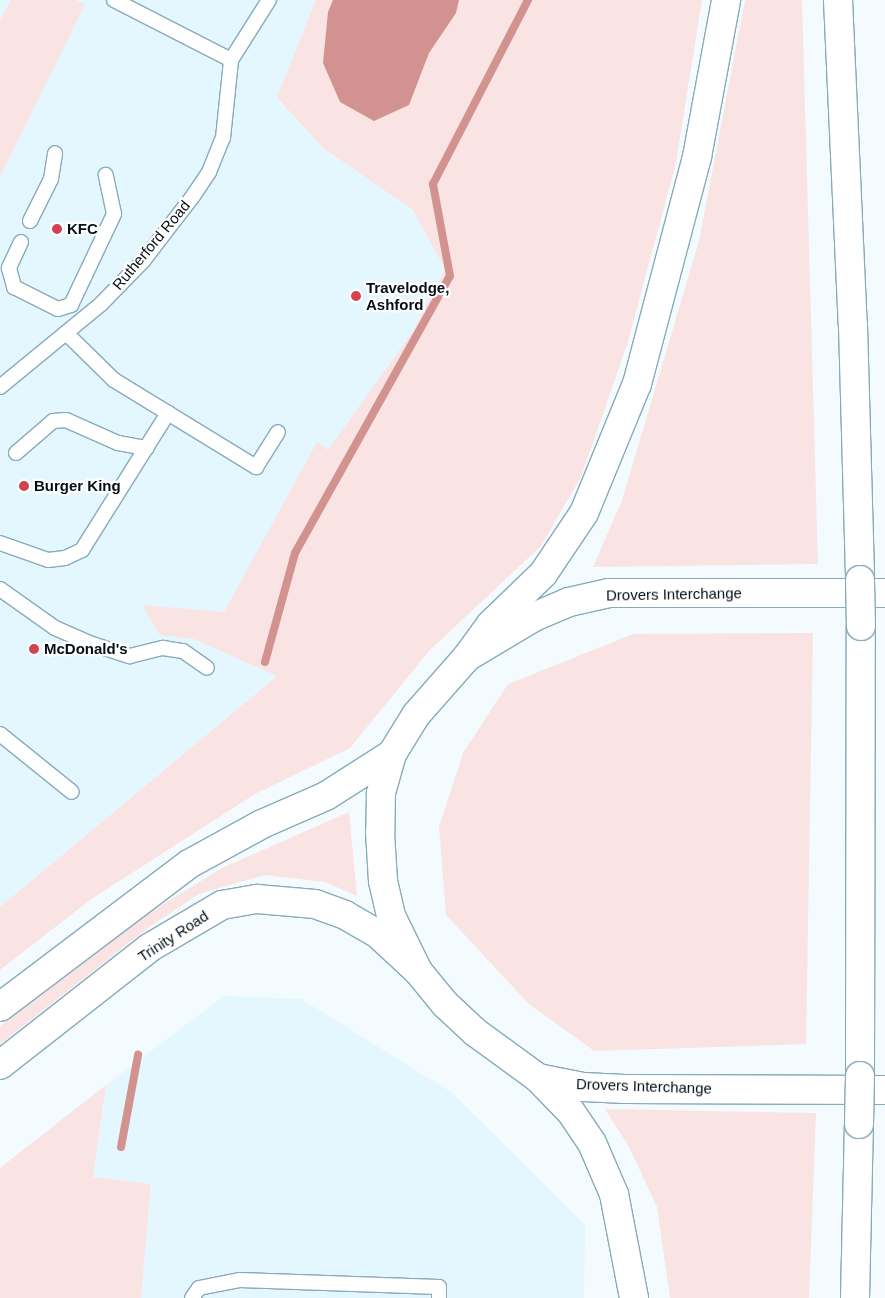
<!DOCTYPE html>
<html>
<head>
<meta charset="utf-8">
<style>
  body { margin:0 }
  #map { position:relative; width:885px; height:1298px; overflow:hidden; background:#f4fbfe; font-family:Helvetica,sans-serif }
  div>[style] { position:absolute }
  .built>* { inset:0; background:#e4f6fe }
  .green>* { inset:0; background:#f9e4e3 }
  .water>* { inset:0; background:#d19290 }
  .stream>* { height:8px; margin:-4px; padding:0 4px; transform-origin:4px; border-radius:4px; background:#d19290 }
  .roads { filter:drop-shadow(1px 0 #87abba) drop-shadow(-1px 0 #87abba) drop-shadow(0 1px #87abba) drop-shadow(0 -1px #87abba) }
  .service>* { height:14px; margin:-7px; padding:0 7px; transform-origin:7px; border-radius:7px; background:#fff }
  .primary>* { height:28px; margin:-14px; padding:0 14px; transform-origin:14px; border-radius:14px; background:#fff }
  .trunk>* { height:28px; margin:-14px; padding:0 14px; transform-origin:14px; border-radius:14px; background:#fff }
  .motorway>* { height:28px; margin:-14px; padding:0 14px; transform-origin:14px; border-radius:14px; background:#fff }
  .bridges { filter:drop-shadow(1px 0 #87abba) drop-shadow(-1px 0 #87abba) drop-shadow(0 1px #87abba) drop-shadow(0 -1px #87abba) }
  .motorway-bridge>* { height:28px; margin:-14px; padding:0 14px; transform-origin:14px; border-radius:14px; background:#fff }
  .dots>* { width:14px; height:14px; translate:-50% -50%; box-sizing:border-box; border:2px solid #fff; border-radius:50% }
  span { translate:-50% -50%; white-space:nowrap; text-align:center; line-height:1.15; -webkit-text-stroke:4.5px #fff; paint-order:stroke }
  .poi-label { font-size:15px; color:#030f15; font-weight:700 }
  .left { translate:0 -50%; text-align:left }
  .street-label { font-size:15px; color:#030f15 }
</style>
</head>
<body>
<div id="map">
  <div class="built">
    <i style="clip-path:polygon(0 0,316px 0,277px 99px,323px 148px,413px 210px,445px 269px,345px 462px,277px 676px,0 907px)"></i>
    <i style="clip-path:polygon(224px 996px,301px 999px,451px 1092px,585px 1225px,584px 1298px,141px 1298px,151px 1185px,93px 1177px,106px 1085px)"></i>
  </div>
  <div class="green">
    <i style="clip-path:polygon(11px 0,75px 0,85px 4px,0 177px,0 20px)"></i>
    <i style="clip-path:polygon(316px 0,702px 0,676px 163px,627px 345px,581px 477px,541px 546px,429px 651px,350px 748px,255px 794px,90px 900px,0 970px,0 907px,277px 676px,194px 639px,160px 635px,142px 605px,224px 612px,317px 442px,328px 450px,413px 331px,445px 269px,413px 210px,323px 148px,277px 98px)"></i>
    <i style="clip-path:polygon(745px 0,802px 0,818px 564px,593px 567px,622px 500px,699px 241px)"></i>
    <i style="clip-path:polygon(813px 633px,806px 1044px,594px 1051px,529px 1004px,446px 915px,439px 827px,463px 753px,508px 684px,633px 634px)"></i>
    <i style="clip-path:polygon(349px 812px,357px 896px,325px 882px,265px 875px,199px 894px,152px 925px,0 1044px,0 1026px,144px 916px,222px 868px)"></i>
    <i style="clip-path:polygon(106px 1085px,93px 1177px,151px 1184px,141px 1298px,0 1298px,0 1168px)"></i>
    <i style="clip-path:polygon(605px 1109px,816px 1113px,809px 1298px,670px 1298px,657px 1207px,629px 1147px)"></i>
  </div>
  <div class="water">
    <i style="clip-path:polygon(333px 0,459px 0,456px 13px,429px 53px,409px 105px,374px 121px,340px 102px,323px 63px,328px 12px)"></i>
  </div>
  <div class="stream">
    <i style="left:265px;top:662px;width:113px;rotate:-74.6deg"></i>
    <i style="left:295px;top:553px;width:317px;rotate:-60.8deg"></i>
    <i style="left:450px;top:276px;width:94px;rotate:-100.5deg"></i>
    <i style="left:433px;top:184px;width:207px;rotate:-62.7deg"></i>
    <i style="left:121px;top:1147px;width:94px;rotate:-79.5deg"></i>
  </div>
  <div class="roads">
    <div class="service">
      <i style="left:114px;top:0;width:131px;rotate:27.1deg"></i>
      <i style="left:30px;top:221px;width:47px;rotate:-63.4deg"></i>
      <i style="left:51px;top:179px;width:26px;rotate:-81deg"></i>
      <i style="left:21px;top:242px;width:29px;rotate:115deg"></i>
      <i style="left:9px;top:268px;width:20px;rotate:75deg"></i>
      <i style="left:14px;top:287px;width:49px;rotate:26.6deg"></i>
      <i style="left:58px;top:309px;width:14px;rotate:-17deg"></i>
      <i style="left:71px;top:305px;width:101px;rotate:-64.7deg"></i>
      <i style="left:114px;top:214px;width:40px;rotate:-102deg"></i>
      <i style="left:67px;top:334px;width:66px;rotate:44.4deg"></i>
      <i style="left:114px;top:380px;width:167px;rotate:31.5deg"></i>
      <i style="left:256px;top:467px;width:41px;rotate:-57.8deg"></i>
      <i style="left:0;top:387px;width:131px;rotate:-39.4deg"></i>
      <i style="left:101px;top:304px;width:60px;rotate:-45.7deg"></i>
      <i style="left:143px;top:261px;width:82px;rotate:-52.4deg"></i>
      <i style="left:193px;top:196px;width:29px;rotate:-56deg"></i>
      <i style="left:209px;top:172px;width:37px;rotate:-68deg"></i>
      <i style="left:223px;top:138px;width:78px;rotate:-84.1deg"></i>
      <i style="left:231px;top:60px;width:71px;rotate:-57.7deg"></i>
      <i style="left:16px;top:453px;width:49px;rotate:-40.9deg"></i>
      <i style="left:53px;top:421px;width:13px;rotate:-4deg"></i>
      <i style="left:66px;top:420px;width:57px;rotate:23.9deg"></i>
      <i style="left:118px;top:443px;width:29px;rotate:10deg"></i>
      <i style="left:0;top:543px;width:51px;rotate:19.5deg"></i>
      <i style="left:48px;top:560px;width:17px;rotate:-7deg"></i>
      <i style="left:65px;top:558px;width:19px;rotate:-25deg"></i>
      <i style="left:82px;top:550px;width:162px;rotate:-57.9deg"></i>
      <i style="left:0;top:589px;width:67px;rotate:35.3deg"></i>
      <i style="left:55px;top:628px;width:40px;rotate:23.4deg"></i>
      <i style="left:92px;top:644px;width:40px;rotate:18deg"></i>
      <i style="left:130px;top:656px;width:34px;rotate:-14deg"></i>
      <i style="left:163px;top:648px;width:20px;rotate:9deg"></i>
      <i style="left:183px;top:651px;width:29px;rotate:35deg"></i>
      <i style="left:0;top:734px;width:92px;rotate:38.9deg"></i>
      <i style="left:192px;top:1298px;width:12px;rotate:-55deg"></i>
      <i style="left:199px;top:1288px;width:42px;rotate:-11deg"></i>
      <i style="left:240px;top:1280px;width:199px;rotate:2deg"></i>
      <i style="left:439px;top:1287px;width:11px;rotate:90deg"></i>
    </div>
    <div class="primary">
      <i style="left:0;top:1007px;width:237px;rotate:-37.1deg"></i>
      <i style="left:189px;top:864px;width:83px;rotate:-28.7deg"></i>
      <i style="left:262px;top:824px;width:70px;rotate:-23.6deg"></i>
      <i style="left:326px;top:796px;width:78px;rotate:-32.5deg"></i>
      <i style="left:0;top:1065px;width:189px;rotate:-38.1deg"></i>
      <i style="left:149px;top:948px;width:85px;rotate:-30.5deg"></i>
      <i style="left:222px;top:905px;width:36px;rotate:-10deg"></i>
      <i style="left:257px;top:899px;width:58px;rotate:4.9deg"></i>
      <i style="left:315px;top:904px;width:32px;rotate:20deg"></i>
      <i style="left:345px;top:915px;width:38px;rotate:30deg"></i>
      <i style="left:378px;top:934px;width:54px;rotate:42.8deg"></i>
    </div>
    <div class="trunk">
      <i style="left:885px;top:593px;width:276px;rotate:180deg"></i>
      <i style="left:609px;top:593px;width:41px;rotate:167.3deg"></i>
      <i style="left:569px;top:602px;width:38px;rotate:157deg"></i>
      <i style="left:534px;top:617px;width:78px;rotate:149.2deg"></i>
      <i style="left:467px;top:657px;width:77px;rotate:131.3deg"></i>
      <i style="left:416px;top:715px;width:46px;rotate:121.6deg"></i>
      <i style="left:392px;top:754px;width:41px;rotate:105.8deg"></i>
      <i style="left:381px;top:793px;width:39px;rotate:91deg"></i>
      <i style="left:380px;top:832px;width:49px;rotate:86.5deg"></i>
      <i style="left:383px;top:881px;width:36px;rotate:77deg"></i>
      <i style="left:391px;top:916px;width:61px;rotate:63.9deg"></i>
      <i style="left:418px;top:971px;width:43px;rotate:50.7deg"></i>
      <i style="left:445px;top:1004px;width:41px;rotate:43deg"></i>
      <i style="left:475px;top:1032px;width:78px;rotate:36.1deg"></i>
      <i style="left:538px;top:1078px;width:46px;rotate:11.3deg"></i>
      <i style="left:583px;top:1087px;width:42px;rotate:2.7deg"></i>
      <i style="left:625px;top:1089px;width:260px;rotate:0.2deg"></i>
    </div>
    <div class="motorway">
      <i style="left:838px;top:0;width:325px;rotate:87.4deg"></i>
      <i style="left:853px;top:325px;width:255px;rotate:88.4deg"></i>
      <i style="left:467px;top:657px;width:39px;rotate:-54deg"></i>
      <i style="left:490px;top:625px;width:74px;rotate:-43.9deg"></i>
      <i style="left:543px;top:574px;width:73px;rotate:-56.1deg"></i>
      <i style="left:584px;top:513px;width:139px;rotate:-67.7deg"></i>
      <i style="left:637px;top:384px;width:235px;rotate:-75.2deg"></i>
      <i style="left:697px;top:157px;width:160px;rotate:-79.5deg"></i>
      <i style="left:860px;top:1076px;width:450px;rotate:-89.9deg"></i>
      <i style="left:538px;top:1078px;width:47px;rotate:45.9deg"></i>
      <i style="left:571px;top:1112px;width:37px;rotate:56deg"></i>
      <i style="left:592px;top:1143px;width:56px;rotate:66.7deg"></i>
      <i style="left:614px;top:1194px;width:106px;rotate:79.1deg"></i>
      <i style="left:855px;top:1298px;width:174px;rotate:-88.7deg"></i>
    </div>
  </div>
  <div class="bridges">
    <div class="motorway-bridge">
      <i style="left:860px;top:580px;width:46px;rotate:88.8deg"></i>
      <i style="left:859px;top:1124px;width:48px;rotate:-88.8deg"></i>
    </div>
  </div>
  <div class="dots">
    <i style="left:57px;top:229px;background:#d3434d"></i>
    <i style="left:356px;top:296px;background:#d3434d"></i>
    <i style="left:24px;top:486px;background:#d3434d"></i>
    <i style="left:34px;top:649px;background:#d3434d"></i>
  </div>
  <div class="poi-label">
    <span class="left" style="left:67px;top:229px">KFC</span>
    <span class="left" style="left:366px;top:296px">Travelodge,<br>Ashford</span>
    <span class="left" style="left:34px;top:486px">Burger King</span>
    <span class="left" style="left:44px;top:649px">McDonald's</span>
  </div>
  <div class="street-label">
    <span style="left:151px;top:245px;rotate:-50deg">Rutherford Road</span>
    <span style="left:674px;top:594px;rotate:-1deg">Drovers Interchange</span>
    <span style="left:173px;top:936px;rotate:-33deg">Trinity Road</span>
    <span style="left:644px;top:1086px;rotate:2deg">Drovers Interchange</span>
  </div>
</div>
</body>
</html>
